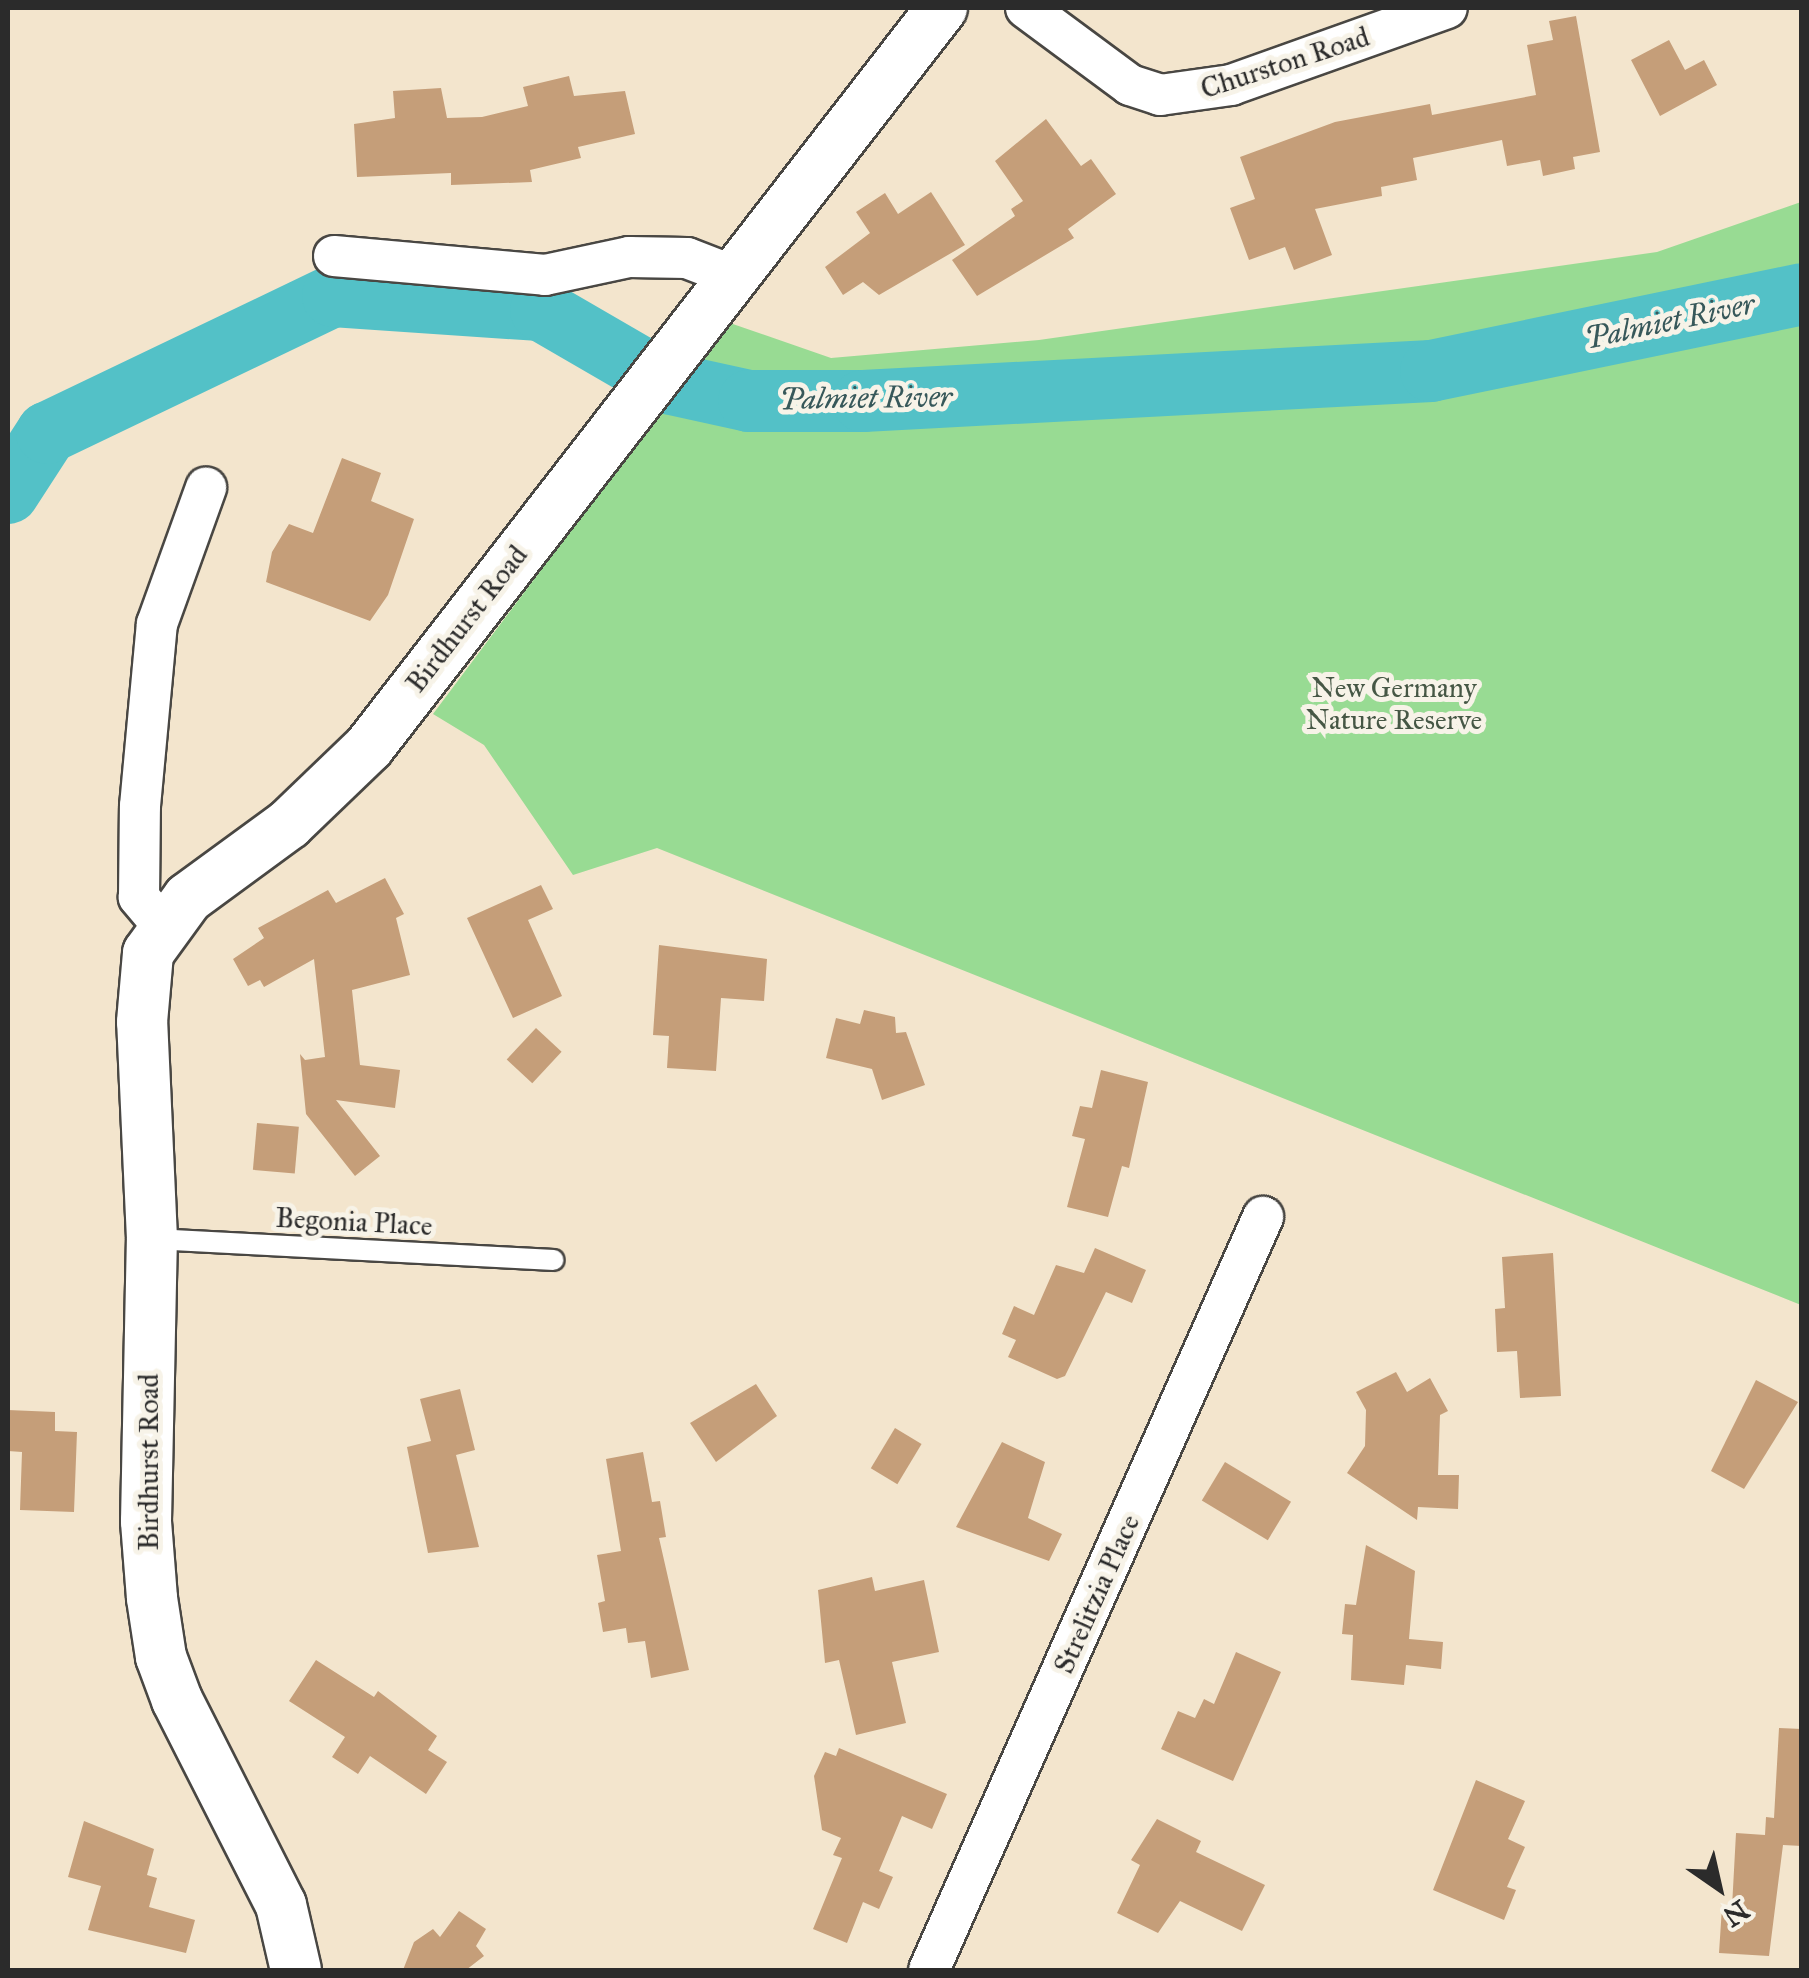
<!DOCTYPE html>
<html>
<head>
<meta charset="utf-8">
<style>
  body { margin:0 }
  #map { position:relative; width:1809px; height:1978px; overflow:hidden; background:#f3e5cd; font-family:"IM FELL Great Primer",serif }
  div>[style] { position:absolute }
  .green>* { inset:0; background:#98db93 }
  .river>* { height:62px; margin:-31px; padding:0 31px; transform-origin:31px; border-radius:31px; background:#53c1c7 }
  .building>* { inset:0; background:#c59e79; transform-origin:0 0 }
  .roads { filter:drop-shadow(2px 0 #494743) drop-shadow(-2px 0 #494743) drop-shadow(0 2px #494743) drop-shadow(0 -2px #494743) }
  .service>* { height:20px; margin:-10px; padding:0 10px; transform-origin:10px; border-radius:10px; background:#fff }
  .minor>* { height:40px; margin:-20px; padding:0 20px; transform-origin:20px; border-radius:20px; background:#fff }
  .tertiary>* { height:50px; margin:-25px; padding:0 25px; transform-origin:25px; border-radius:25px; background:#fff }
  span { translate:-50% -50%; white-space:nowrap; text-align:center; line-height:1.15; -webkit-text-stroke:10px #f7f3e8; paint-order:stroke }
  .street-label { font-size:28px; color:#2b2b2b }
  .park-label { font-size:28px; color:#465745 }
  .water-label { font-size:30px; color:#37585a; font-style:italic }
  .frame { position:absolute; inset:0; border:10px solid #2b2b2b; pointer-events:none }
  .north { position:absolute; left:1669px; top:1838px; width:100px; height:100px; -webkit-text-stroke:8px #f7f3e8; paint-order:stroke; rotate:146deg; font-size:28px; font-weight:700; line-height:40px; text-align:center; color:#2b2b2b }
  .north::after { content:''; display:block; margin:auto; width:35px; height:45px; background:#2b2b2b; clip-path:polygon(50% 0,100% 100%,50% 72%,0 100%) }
</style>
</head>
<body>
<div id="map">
  <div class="green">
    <i style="clip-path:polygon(1801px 202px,1801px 1305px,657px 848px,573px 875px,484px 745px,433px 714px,727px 322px,831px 358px,1039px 340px,1657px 252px)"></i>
  </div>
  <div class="river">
    <i style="left:8px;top:493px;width:72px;rotate:-57deg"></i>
    <i style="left:47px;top:433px;width:317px;rotate:-25.6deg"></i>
    <i style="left:333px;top:296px;width:208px;rotate:3.9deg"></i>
    <i style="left:541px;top:310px;width:146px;rotate:30.1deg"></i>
    <i style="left:667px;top:383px;width:84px;rotate:12.4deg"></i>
    <i style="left:749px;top:401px;width:114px"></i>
    <i style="left:863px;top:401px;width:569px;rotate:-3.02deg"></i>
    <i style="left:1431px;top:371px;width:379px;rotate:-11.7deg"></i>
  </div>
  <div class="building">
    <i style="clip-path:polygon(1576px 16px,1600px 152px,1573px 157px,1575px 169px,1543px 176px,1540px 160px,1507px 166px,1502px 140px,1413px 158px,1417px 180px,1381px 187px,1382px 196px,1315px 209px,1332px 255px,1294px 270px,1285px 247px,1249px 260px,1230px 208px,1255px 199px,1240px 157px,1335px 122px,1430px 104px,1432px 115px,1536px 95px,1527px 45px,1553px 40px,1549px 21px)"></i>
    <i style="clip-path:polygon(1669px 40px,1685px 70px,1704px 60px,1717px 85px,1660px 116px,1631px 60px)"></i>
    <i style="clip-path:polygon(569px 76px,574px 96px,625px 91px,635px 134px,578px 147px,581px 158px,530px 170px,532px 182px,451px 185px,451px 173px,357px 177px,354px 124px,395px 118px,393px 91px,441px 88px,447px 118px,482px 117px,528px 106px,523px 87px)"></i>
    <i style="clip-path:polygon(1046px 119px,1081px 166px,1091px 159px,1116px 194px,1068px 229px,1074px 238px,977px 296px,952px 260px,1015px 216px,1011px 209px,1023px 201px,995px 161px)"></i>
    <i style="clip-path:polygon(931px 192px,965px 245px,879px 295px,863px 282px,843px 295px,825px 267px,870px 233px,856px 212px,885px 193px,898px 214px)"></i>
    <i style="clip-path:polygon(342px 458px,381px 473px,371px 501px,414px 519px,388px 595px,370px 621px,266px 582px,272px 552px,289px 524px,313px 533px)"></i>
    <i style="clip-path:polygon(385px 878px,404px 914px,396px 918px,410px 975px,352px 990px,360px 1065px,400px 1070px,395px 1108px,336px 1100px,380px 1156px,355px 1176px,306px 1114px,300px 1054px,305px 1060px,325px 1057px,314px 959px,264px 987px,260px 980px,248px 986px,233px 959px,264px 938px,258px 928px,328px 890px,336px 903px)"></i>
    <i style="clip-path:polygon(541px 885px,553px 909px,528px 920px,562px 996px,513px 1018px,467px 918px)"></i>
    <i style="clip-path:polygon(659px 945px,767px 959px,764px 1001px,721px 998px,716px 1071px,667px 1068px,669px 1036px,653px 1035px)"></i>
    <i style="clip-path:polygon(864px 1010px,895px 1017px,896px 1033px,906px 1032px,925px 1085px,882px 1100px,872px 1069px,826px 1058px,836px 1018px,860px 1024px)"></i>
    <i style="left:536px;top:1028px;width:35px;height:43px;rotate:43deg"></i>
    <i style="clip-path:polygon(1101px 1070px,1148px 1082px,1129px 1168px,1122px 1166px,1108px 1217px,1067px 1207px,1085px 1139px,1072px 1136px,1080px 1106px,1092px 1108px)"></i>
    <i style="left:257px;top:1123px;width:42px;height:47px;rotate:5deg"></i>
    <i style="clip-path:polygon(1095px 1248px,1146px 1270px,1132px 1303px,1106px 1292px,1065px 1376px,1057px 1379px,1008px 1357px,1016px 1340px,1002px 1334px,1014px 1306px,1034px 1315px,1056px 1265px,1084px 1273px)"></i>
    <i style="clip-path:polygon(1553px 1253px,1561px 1396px,1520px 1398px,1517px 1351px,1497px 1352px,1495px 1309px,1505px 1308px,1502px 1257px)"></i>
    <i style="clip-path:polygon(1396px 1372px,1407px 1392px,1430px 1378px,1448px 1411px,1440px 1415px,1438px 1475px,1459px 1475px,1458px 1509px,1418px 1507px,1417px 1520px,1347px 1473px,1365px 1446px,1366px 1410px,1356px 1392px)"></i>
    <i style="clip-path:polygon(1756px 1380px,1798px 1402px,1744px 1489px,1711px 1471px)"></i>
    <i style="clip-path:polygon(756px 1384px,777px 1416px,716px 1462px,690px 1423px)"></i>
    <i style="clip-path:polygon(460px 1389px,475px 1450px,456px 1455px,479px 1547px,428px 1553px,407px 1447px,431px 1441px,420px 1399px)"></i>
    <i style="clip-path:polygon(8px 1410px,55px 1412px,55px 1431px,77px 1432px,74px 1512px,20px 1510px,22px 1452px,8px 1451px)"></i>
    <i style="left:895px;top:1428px;width:31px;height:47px;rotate:31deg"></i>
    <i style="clip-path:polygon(1002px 1442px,1045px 1462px,1028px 1518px,1062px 1534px,1049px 1561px,956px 1527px)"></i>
    <i style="clip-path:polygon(643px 1452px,652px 1502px,660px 1501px,666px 1537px,659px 1538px,689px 1670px,651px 1678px,645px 1641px,628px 1643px,626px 1628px,603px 1632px,598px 1603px,605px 1601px,597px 1555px,621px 1551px,606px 1459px)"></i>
    <i style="left:1225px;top:1462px;width:77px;height:45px;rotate:31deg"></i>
    <i style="clip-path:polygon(1366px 1545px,1415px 1571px,1409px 1639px,1443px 1642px,1441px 1669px,1406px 1665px,1404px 1685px,1351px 1680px,1353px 1635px,1342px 1634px,1345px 1604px,1356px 1605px)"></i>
    <i style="clip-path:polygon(872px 1577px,875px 1591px,924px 1580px,939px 1652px,892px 1662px,906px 1723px,856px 1735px,839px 1660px,825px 1663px,818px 1590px)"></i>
    <i style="clip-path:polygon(1236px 1652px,1281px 1672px,1233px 1781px,1161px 1749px,1178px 1711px,1195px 1718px,1204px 1699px,1214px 1704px)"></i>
    <i style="clip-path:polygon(316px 1660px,374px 1697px,378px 1691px,437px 1736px,428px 1750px,447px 1762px,426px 1794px,370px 1756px,358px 1774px,332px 1757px,345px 1737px,289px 1701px)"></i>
    <i style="clip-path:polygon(1779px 1728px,1802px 1729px,1802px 1846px,1783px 1845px,1769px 1956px,1719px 1953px,1722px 1907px,1732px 1907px,1736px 1833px,1765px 1835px,1766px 1817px,1774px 1818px)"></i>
    <i style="clip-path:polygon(839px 1748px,947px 1794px,932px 1829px,902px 1816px,879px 1871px,893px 1877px,879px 1909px,863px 1902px,847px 1943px,813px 1929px,842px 1858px,833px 1855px,841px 1838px,822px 1830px,814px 1776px,825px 1752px,836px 1756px)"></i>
    <i style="clip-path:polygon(1476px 1780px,1525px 1801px,1508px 1839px,1525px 1847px,1507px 1887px,1516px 1890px,1504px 1920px,1433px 1890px)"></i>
    <i style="clip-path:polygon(1157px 1819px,1201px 1841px,1196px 1852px,1265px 1885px,1242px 1931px,1180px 1901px,1158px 1933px,1117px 1913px,1140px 1865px,1131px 1860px)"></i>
    <i style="clip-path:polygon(84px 1821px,154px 1849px,147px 1875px,157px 1878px,149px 1907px,195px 1920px,186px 1953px,88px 1930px,101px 1886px,68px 1877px)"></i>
    <i style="clip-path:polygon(459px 1911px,486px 1929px,476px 1946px,484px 1956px,466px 1970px,403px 1970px,414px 1942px,433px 1929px,440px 1937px)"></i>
  </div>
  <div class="roads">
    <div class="service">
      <i style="left:154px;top:1239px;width:400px;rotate:3deg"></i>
    </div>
    <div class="minor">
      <i style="left:1026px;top:8px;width:129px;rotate:36.5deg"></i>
      <i style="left:1130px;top:85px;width:32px;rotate:18deg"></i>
      <i style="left:1160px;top:95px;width:72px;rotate:-8deg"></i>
      <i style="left:1231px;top:85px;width:229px;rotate:-19.6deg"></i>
      <i style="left:334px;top:256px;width:212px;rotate:5.1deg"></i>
      <i style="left:545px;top:275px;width:86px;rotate:-12.1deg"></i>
      <i style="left:629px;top:257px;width:58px;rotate:1deg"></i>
      <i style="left:687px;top:258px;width:47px;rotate:21.1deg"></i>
      <i style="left:163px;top:926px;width:38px;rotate:-130deg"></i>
      <i style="left:139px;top:897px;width:91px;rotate:-89.4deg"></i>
      <i style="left:140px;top:806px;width:183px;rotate:-84.7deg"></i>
      <i style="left:157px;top:624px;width:145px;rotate:-70.2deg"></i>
      <i style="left:929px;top:1970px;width:824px;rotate:-66.08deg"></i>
    </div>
    <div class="tertiary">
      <i style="left:296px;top:1970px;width:67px;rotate:-103deg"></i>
      <i style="left:281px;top:1905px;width:230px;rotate:-116.9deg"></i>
      <i style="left:177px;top:1700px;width:46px;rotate:-110.4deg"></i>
      <i style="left:161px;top:1657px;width:60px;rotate:-98.7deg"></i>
      <i style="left:152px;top:1598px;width:77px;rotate:-94.5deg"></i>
      <i style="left:146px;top:1521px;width:282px;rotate:-88.8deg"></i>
      <i style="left:152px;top:1239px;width:217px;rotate:-92.6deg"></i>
      <i style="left:142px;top:1022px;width:69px;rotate:-85deg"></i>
      <i style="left:148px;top:953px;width:68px;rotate:-54deg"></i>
      <i style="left:188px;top:898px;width:125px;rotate:-36.2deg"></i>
      <i style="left:289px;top:824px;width:111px;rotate:-43.9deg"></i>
      <i style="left:369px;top:747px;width:935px;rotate:-52.21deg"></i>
    </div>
  </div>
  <div class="street-label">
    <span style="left:1285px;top:63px;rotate:-18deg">Churston Road</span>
    <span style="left:467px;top:619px;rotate:-52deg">Birdhurst Road</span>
    <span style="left:354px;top:1222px;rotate:3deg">Begonia Place</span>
    <span style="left:149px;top:1462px;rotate:-90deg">Birdhurst Road</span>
    <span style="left:1097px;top:1594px;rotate:-66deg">Strelitzia Place</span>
  </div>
  <div class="park-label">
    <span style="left:1394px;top:704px">New Germany<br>Nature Reserve</span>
  </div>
  <div class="water-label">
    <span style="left:1670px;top:321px;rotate:-12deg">Palmiet River</span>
    <span style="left:866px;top:398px;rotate:-1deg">Palmiet River</span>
  </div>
  <div class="frame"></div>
  <div class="north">N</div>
</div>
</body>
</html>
